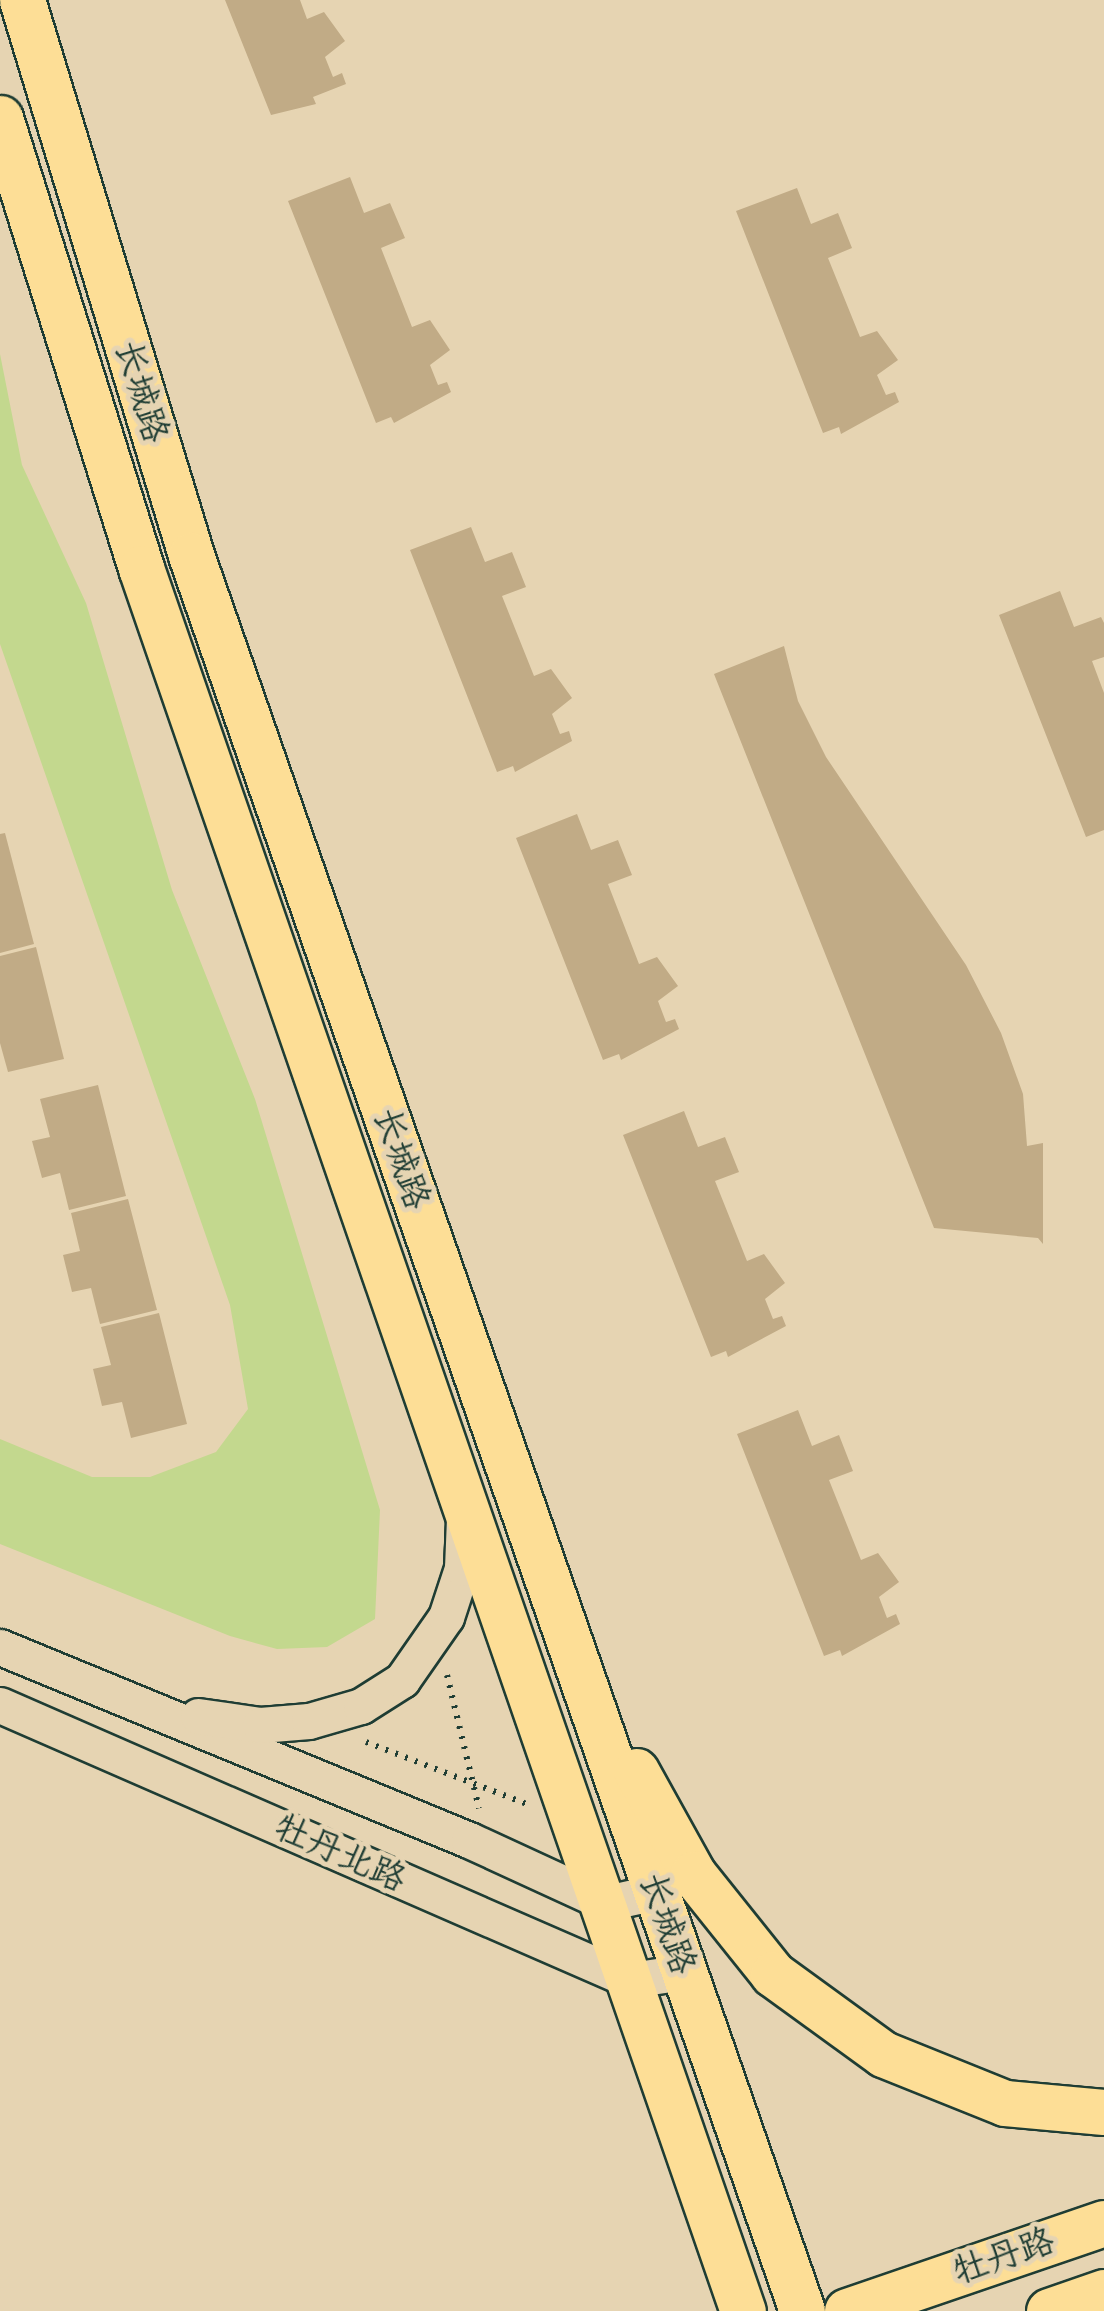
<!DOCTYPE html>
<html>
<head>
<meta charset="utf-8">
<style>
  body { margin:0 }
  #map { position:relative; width:1104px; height:2311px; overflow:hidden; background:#e6d4b2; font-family:Mynerve,"LXGW WenKai TC",sans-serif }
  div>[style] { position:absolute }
  .green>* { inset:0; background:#c3d88e }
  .building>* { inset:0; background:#c1ab86 }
  .path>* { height:6px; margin-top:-3px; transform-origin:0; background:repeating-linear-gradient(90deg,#1f3d34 0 2.5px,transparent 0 10.5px) }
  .roads { filter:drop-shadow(2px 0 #1f3d34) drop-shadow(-2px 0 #1f3d34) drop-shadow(0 2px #1f3d34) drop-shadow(0 -2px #1f3d34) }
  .tertiary>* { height:35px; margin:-17.5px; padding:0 17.5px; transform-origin:17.5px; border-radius:17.5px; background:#e6d4b2 }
  .primary>* { height:45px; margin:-22.5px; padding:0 22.5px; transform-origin:22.5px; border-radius:22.5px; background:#fdde96 }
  span { translate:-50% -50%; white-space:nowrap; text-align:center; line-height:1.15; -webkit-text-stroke:10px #e6d4b2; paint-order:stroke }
  .street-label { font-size:35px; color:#1f3d34 }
</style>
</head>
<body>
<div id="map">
  <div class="green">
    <i style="clip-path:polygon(0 354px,22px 465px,86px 603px,172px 890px,255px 1099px,380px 1510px,375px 1619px,327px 1647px,277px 1649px,230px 1636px,0 1544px,0 1439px,92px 1477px,150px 1477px,216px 1452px,248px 1409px,230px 1305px,0 644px)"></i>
  </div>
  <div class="building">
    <i style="clip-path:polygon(225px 0,300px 0,307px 19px,324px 12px,345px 41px,325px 57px,333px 77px,342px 73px,346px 84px,313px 97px,316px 104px,271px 115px)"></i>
    <i style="clip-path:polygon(350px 177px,364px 213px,390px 203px,405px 238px,381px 248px,412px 327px,430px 320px,450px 350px,430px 365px,438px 385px,447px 382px,451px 392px,394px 423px,391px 417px,376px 423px,288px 201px)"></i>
    <i style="clip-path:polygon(797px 188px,811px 224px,838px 213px,852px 248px,828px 258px,860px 337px,877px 331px,898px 360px,877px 375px,886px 395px,895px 392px,899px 402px,841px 434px,839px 427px,823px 433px,736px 211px)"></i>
    <i style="clip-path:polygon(471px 527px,485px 562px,512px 552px,526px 587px,502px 596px,534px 676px,551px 669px,572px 698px,552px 714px,560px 734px,569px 731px,572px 741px,515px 772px,513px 766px,497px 772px,410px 550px)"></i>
    <i style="clip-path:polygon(1060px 591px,1074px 627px,1101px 617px,1104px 623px,1104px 657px,1092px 661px,1104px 693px,1104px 830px,1086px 837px,999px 615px)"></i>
    <i style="clip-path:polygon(784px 646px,798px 701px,826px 757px,966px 965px,1001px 1033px,1023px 1094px,1027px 1146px,1043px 1143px,1043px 1244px,1038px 1238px,934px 1228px,714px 674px)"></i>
    <i style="clip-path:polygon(577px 814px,591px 850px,618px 840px,632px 875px,608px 884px,639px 964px,657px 957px,678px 986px,658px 1001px,666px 1022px,675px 1019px,679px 1029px,621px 1060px,619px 1054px,603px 1060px,516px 838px)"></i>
    <i style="clip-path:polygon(5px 833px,34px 944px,0 953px,0 834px)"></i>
    <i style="clip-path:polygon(36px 947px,64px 1059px,8px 1072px,0 1043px,0 956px)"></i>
    <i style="clip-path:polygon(98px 1085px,126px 1196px,69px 1210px,60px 1173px,42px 1178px,32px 1141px,50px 1137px,40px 1099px)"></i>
    <i style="clip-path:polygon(684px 1111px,698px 1147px,725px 1137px,739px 1172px,715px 1181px,747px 1261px,764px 1254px,785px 1283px,765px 1299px,773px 1319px,782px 1316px,786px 1326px,728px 1357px,726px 1351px,711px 1357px,623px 1135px)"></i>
    <i style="clip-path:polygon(128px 1199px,157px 1310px,100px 1324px,91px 1288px,72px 1292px,63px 1255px,80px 1251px,71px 1213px)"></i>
    <i style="clip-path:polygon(159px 1313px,187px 1424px,131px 1438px,122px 1402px,102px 1406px,93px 1369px,111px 1365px,101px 1327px)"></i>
    <i style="clip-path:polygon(798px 1410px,812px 1446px,839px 1435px,853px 1471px,829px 1480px,861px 1560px,878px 1553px,899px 1582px,879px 1597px,887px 1618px,896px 1614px,900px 1624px,842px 1656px,840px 1650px,824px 1656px,737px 1434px)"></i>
  </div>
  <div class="path">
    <i style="left:447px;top:1675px;width:137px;rotate:76.5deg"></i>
    <i style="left:366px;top:1742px;width:173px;rotate:21.1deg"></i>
  </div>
  <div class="roads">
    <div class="tertiary">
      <i style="left:0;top:1647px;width:507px;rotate:22.37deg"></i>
      <i style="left:469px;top:1840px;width:151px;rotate:24.7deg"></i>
      <i style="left:606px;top:1903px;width:51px;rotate:-12.4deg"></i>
      <i style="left:0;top:1705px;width:687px;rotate:23.58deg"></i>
      <i style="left:630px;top:1980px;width:55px;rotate:-8.4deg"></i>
      <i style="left:198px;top:1716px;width:63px;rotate:8.3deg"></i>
      <i style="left:260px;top:1725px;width:49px;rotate:-4.7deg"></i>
      <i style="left:309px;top:1721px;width:54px;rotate:-16.1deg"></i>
      <i style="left:361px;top:1706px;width:49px;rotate:-32.4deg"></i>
      <i style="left:402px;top:1680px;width:77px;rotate:-55.1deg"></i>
      <i style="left:446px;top:1617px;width:52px;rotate:-71.9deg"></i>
      <i style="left:462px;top:1568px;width:49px;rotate:-87.7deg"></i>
    </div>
    <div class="primary">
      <i style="left:22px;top:0;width:580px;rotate:73.06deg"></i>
      <i style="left:191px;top:555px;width:1859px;rotate:70.81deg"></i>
      <i style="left:0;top:118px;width:472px;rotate:72.6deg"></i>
      <i style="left:141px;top:568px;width:1844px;rotate:70.95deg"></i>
      <i style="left:636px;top:1771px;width:118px;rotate:61deg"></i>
      <i style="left:693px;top:1874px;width:128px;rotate:51.3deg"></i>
      <i style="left:773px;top:1974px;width:136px;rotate:36deg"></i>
      <i style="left:883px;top:2054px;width:131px;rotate:21.9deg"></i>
      <i style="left:1005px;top:2103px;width:99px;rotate:5.2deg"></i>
      <i style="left:847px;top:2311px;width:272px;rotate:-18.9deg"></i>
      <i style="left:1049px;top:2311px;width:58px;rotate:-19.1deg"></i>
    </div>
  </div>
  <div class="street-label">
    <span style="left:141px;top:392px;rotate:73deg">长城路</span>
    <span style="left:401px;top:1159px;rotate:71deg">长城路</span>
    <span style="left:340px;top:1854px;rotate:24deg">牡丹北路</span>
    <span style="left:667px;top:1924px;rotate:71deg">长城路</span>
    <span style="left:1004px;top:2257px;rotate:-19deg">牡丹路</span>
  </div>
</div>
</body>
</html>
